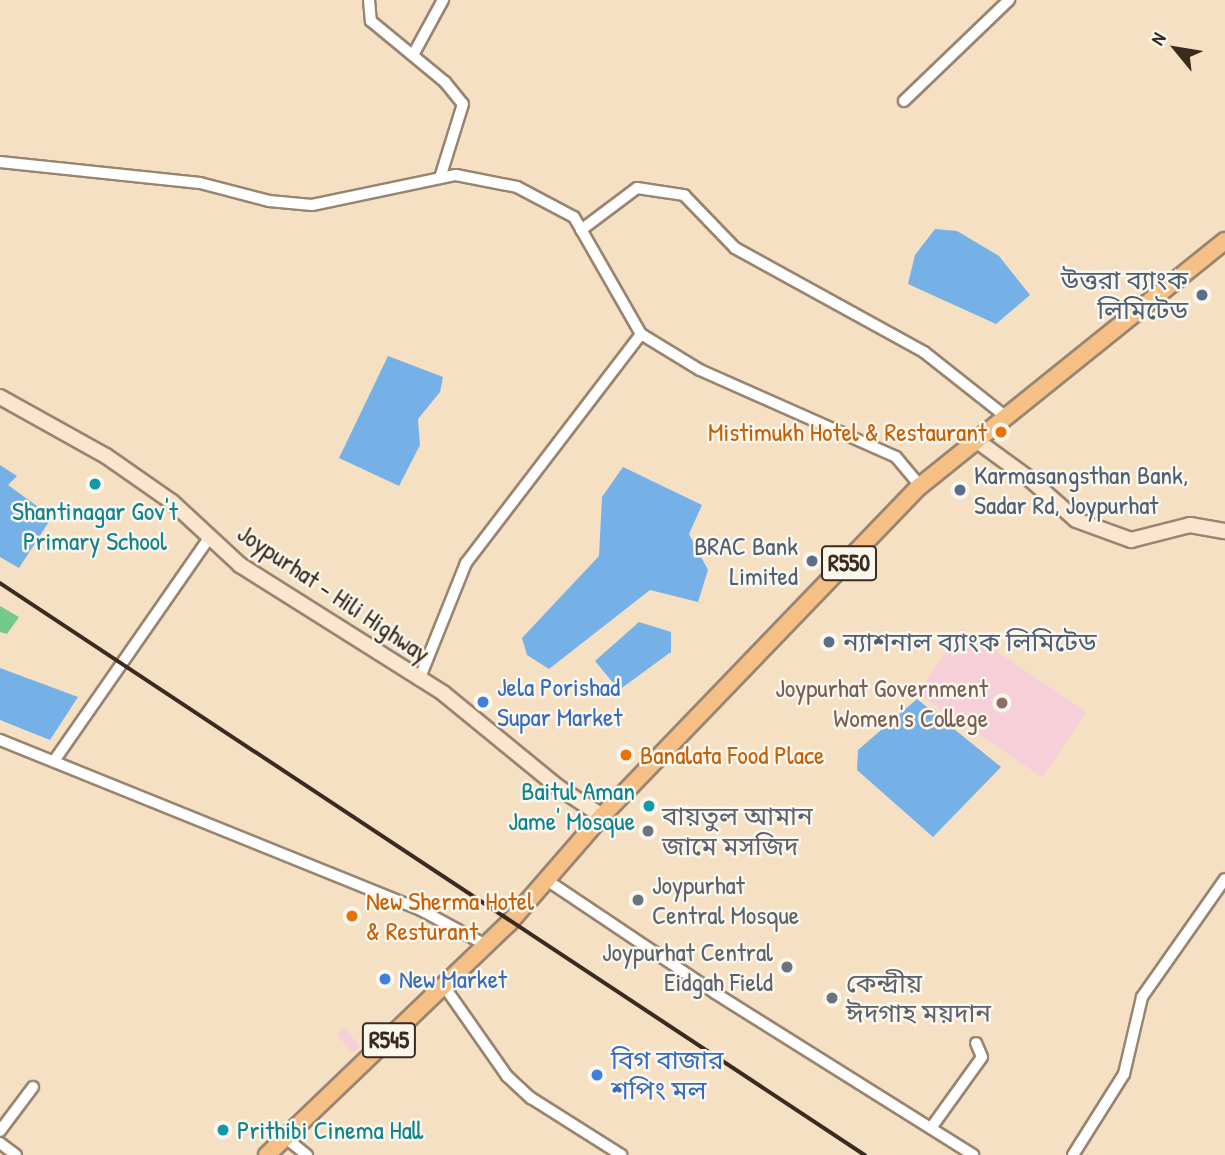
<!DOCTYPE html>
<html>
<head>
<meta charset="utf-8">
<style>
  body { margin:0 }
  #map { position:relative; width:1225px; height:1155px; overflow:hidden; background:#f5e0c4; font-family:"Patrick Hand","Noto Sans Bengali",sans-serif }
  div>[style] { position:absolute }
  .built>* { inset:0; background:#f6cfd8; transform-origin:0 0 }
  .green>* { inset:0; background:#76c98c }
  .water>* { inset:0; background:#75b0e6 }
  .roads { filter:drop-shadow(2px 0 #988571) drop-shadow(-2px 0 #988571) drop-shadow(0 2px #988571) drop-shadow(0 -2px #988571) }
  .minor>* { height:10px; margin:-5px; padding:0 5px; transform-origin:5px; border-radius:5px; background:#fff }
  .secondary>* { height:14px; margin:-7px; padding:0 7px; transform-origin:7px; border-radius:7px; background:#fbe5cf }
  .primary>* { height:16px; margin:-8px; padding:0 8px; transform-origin:8px; border-radius:8px; background:#f5bf86 }
  .rail>* { height:3.5px; margin:-1.75px; padding:0 1.75px; transform-origin:1.75px; border-radius:1.75px; background:#3b2a1e }
  .dots>* { width:19px; height:19px; translate:-50% -50%; box-sizing:border-box; border:4px solid #fbf7ec; border-radius:50% }
  span { translate:-50% -50%; white-space:nowrap; text-align:center; line-height:1.15; -webkit-text-stroke:5px #fbf7ec; paint-order:stroke }
  .shield-label span { padding:2px 5px; background:#fbf7ec; border:2px solid; border-radius:5px; -webkit-text-stroke-width:0 }
  .shield-label { font-size:24px; color:#3b2a1e; font-weight:700 }
  .service-label { font-size:26px; color:#4e5e75 }
  .right { translate:-100% -50%; text-align:right }
  .left { translate:0 -50%; text-align:left }
  .food-label { font-size:26px; color:#c56008 }
  .culture-label { font-size:26px; color:#0d838f }
  .street-label { font-size:26px; color:#3b2a1e }
  .shop-label { font-size:26px; color:#366cbe }
  .education-label { font-size:26px; color:#785e54 }
  .worship-label { font-size:26px; color:#5b616d }
  .north { position:absolute; left:1141px; top:14px; width:70px; height:70px; -webkit-text-stroke:5px #fbf7ec; paint-order:stroke; rotate:300deg; font-size:19px; font-weight:700; line-height:28px; text-align:center; color:#3b2a1e }
  .north::after { content:''; display:block; margin:auto; width:24px; height:32px; background:#3b2a1e; clip-path:polygon(50% 0,100% 100%,50% 72%,0 100%) }
</style>
</head>
<body>
<div id="map">
  <div class="built">
    <i style="left:962px;top:628px;width:150px;height:79px;rotate:34deg"></i>
    <i style="left:344px;top:1028px;width:24px;height:10px;rotate:48deg"></i>
  </div>
  <div class="green">
    <i style="clip-path:polygon(0 606px,19px 617px,7px 634px,0 632px)"></i>
  </div>
  <div class="water">
    <i style="clip-path:polygon(935px 229px,957px 231px,999px 256px,1030px 295px,996px 324px,908px 284px,915px 255px)"></i>
    <i style="clip-path:polygon(388px 356px,443px 377px,440px 392px,418px 419px,420px 445px,399px 486px,339px 458px)"></i>
    <i style="clip-path:polygon(0 465px,17px 476px,8px 485px,52px 517px,19px 568px,0 557px)"></i>
    <i style="clip-path:polygon(623px 467px,702px 505px,689px 534px,708px 570px,698px 602px,650px 590px,549px 669px,527px 655px,522px 638px,599px 556px,602px 497px)"></i>
    <i style="clip-path:polygon(639px 622px,671px 632px,671px 652px,619px 690px,595px 661px)"></i>
    <i style="clip-path:polygon(0 668px,78px 697px,50px 740px,0 720px)"></i>
    <i style="clip-path:polygon(917px 699px,1001px 767px,933px 837px,857px 770px,858px 750px)"></i>
  </div>
  <div class="roads">
    <div class="minor">
      <i style="left:369px;top:0;width:21px;rotate:85deg"></i>
      <i style="left:371px;top:21px;width:96px;rotate:39.5deg"></i>
      <i style="left:445px;top:82px;width:28px;rotate:51deg"></i>
      <i style="left:463px;top:104px;width:77px;rotate:107.3deg"></i>
      <i style="left:413px;top:55px;width:63px;rotate:-61.4deg"></i>
      <i style="left:904px;top:101px;width:146px;rotate:-43.9deg"></i>
      <i style="left:0;top:162px;width:201px;rotate:6deg"></i>
      <i style="left:200px;top:183px;width:71px;rotate:14.6deg"></i>
      <i style="left:269px;top:201px;width:43px;rotate:5.3deg"></i>
      <i style="left:312px;top:205px;width:147px;rotate:-11.8deg"></i>
      <i style="left:456px;top:175px;width:62px;rotate:11.1deg"></i>
      <i style="left:517px;top:187px;width:64px;rotate:27.8deg"></i>
      <i style="left:574px;top:217px;width:135px;rotate:60.2deg"></i>
      <i style="left:641px;top:334px;width:69px;rotate:31.4deg"></i>
      <i style="left:700px;top:370px;width:214px;rotate:23.9deg"></i>
      <i style="left:896px;top:457px;width:38px;rotate:50deg"></i>
      <i style="left:581px;top:230px;width:70px;rotate:-36.9deg"></i>
      <i style="left:637px;top:188px;width:48px;rotate:8.5deg"></i>
      <i style="left:684px;top:195px;width:74px;rotate:46.1deg"></i>
      <i style="left:735px;top:248px;width:216px;rotate:28.8deg"></i>
      <i style="left:924px;top:352px;width:103px;rotate:38.3deg"></i>
      <i style="left:419px;top:680px;width:126px;rotate:-68.1deg"></i>
      <i style="left:466px;top:563px;width:288px;rotate:-52.6deg"></i>
      <i style="left:0;top:740px;width:454px;rotate:22deg"></i>
      <i style="left:421px;top:910px;width:74px;rotate:28.3deg"></i>
      <i style="left:54px;top:761px;width:272px;rotate:-55.2deg"></i>
      <i style="left:548px;top:881px;width:201px;rotate:33.8deg"></i>
      <i style="left:715px;top:993px;width:305px;rotate:32.1deg"></i>
      <i style="left:444px;top:986px;width:110px;rotate:55deg"></i>
      <i style="left:507px;top:1076px;width:33px;rotate:43deg"></i>
      <i style="left:531px;top:1098px;width:107px;rotate:32.3deg"></i>
      <i style="left:931px;top:1128px;width:87px;rotate:-54.3deg"></i>
      <i style="left:982px;top:1057px;width:15px;rotate:-113deg"></i>
      <i style="left:0;top:1131px;width:55px;rotate:-53.1deg"></i>
      <i style="left:287px;top:1139px;width:26px;rotate:39deg"></i>
      <i style="left:0;top:1143px;width:20px;rotate:37deg"></i>
      <i style="left:1073px;top:1155px;width:96px;rotate:-57.8deg"></i>
      <i style="left:1124px;top:1074px;width:79px;rotate:-76.8deg"></i>
      <i style="left:1142px;top:997px;width:144px;rotate:-54.9deg"></i>
    </div>
    <div class="secondary">
      <i style="left:0;top:397px;width:121px;rotate:29.1deg"></i>
      <i style="left:106px;top:456px;width:80px;rotate:34.9deg"></i>
      <i style="left:172px;top:502px;width:93px;rotate:42.8deg"></i>
      <i style="left:240px;top:565px;width:240px;rotate:32.2deg"></i>
      <i style="left:443px;top:693px;width:149px;rotate:39.3deg"></i>
      <i style="left:558px;top:787px;width:53px;rotate:33.4deg"></i>
      <i style="left:976px;top:440px;width:68px;rotate:36deg"></i>
      <i style="left:1031px;top:480px;width:60px;rotate:41.6deg"></i>
      <i style="left:1076px;top:520px;width:59px;rotate:20deg"></i>
      <i style="left:1131px;top:540px;width:61px;rotate:-14.3deg"></i>
      <i style="left:1190px;top:525px;width:36px;rotate:10deg"></i>
    </div>
    <div class="primary">
      <i style="left:267px;top:1155px;width:335px;rotate:-43.8deg"></i>
      <i style="left:509px;top:923px;width:142px;rotate:-49deg"></i>
      <i style="left:602px;top:816px;width:458px;rotate:-46.1deg"></i>
      <i style="left:920px;top:486px;width:391px;rotate:-38.8deg"></i>
    </div>
  </div>
  <div class="rail">
    <i style="left:0;top:583px;width:1037px;rotate:33.48deg"></i>
  </div>
  <div class="dots">
    <i style="left:1202px;top:295px;background:#5c6f8a"></i>
    <i style="left:1001px;top:432px;background:#e8710a"></i>
    <i style="left:95px;top:484px;background:#0f9aa8"></i>
    <i style="left:960px;top:490px;background:#5c6f8a"></i>
    <i style="left:812px;top:561px;background:#5c6f8a"></i>
    <i style="left:829px;top:642px;background:#5c6f8a"></i>
    <i style="left:483px;top:702px;background:#3f7fe0"></i>
    <i style="left:1002px;top:703px;background:#8d6e63"></i>
    <i style="left:626px;top:755px;background:#e8710a"></i>
    <i style="left:649px;top:806px;background:#0f9aa8"></i>
    <i style="left:648px;top:831px;background:#6b7280"></i>
    <i style="left:638px;top:900px;background:#6b7280"></i>
    <i style="left:352px;top:916px;background:#e8710a"></i>
    <i style="left:787px;top:967px;background:#6b7280"></i>
    <i style="left:385px;top:979px;background:#3f7fe0"></i>
    <i style="left:832px;top:998px;background:#6b7280"></i>
    <i style="left:597px;top:1075px;background:#3f7fe0"></i>
    <i style="left:223px;top:1130px;background:#0f9aa8"></i>
  </div>
  <div class="shield-label">
    <span style="left:849px;top:563px">R550</span>
    <span style="left:389px;top:1040px">R545</span>
  </div>
  <div class="service-label">
    <span class="right" style="left:1188px;top:295px">উত্তরা ব্যাংক<br>লিমিটেড</span>
    <span class="left" style="left:974px;top:490px">Karmasangsthan Bank,<br>Sadar Rd, Joypurhat</span>
    <span class="right" style="left:798px;top:561px">BRAC Bank<br>Limited</span>
    <span class="left" style="left:843px;top:642px">ন্যাশনাল ব্যাংক লিমিটেড</span>
  </div>
  <div class="food-label">
    <span class="right" style="left:987px;top:432px">Mistimukh Hotel &amp; Restaurant</span>
    <span class="left" style="left:640px;top:755px">Banalata Food Place</span>
    <span class="left" style="left:366px;top:916px">New Sherma Hotel<br>&amp; Resturant</span>
  </div>
  <div class="culture-label">
    <span style="left:95px;top:526px">Shantinagar Gov't<br>Primary School</span>
    <span class="right" style="left:635px;top:806px">Baitul Aman<br>Jame' Mosque</span>
    <span class="left" style="left:237px;top:1130px">Prithibi Cinema Hall</span>
  </div>
  <div class="street-label">
    <span style="left:334px;top:593px;rotate:34deg">Joypurhat - Hili Highway</span>
  </div>
  <div class="shop-label">
    <span class="left" style="left:497px;top:702px">Jela Porishad<br>Supar Market</span>
    <span class="left" style="left:399px;top:979px">New Market</span>
    <span class="left" style="left:611px;top:1075px">বিগ বাজার<br>শপিং মল</span>
  </div>
  <div class="education-label">
    <span class="right" style="left:988px;top:703px">Joypurhat Government<br>Women's College</span>
  </div>
  <div class="worship-label">
    <span class="left" style="left:662px;top:831px">বায়তুল আমান<br>জামে মসজিদ</span>
    <span class="left" style="left:652px;top:900px">Joypurhat<br>Central Mosque</span>
    <span class="right" style="left:773px;top:967px">Joypurhat Central<br>Eidgah Field</span>
    <span class="left" style="left:846px;top:998px">কেন্দ্রীয়<br>ঈদগাহ ময়দান</span>
  </div>
  <div class="north">N</div>
</div>
</body>
</html>
